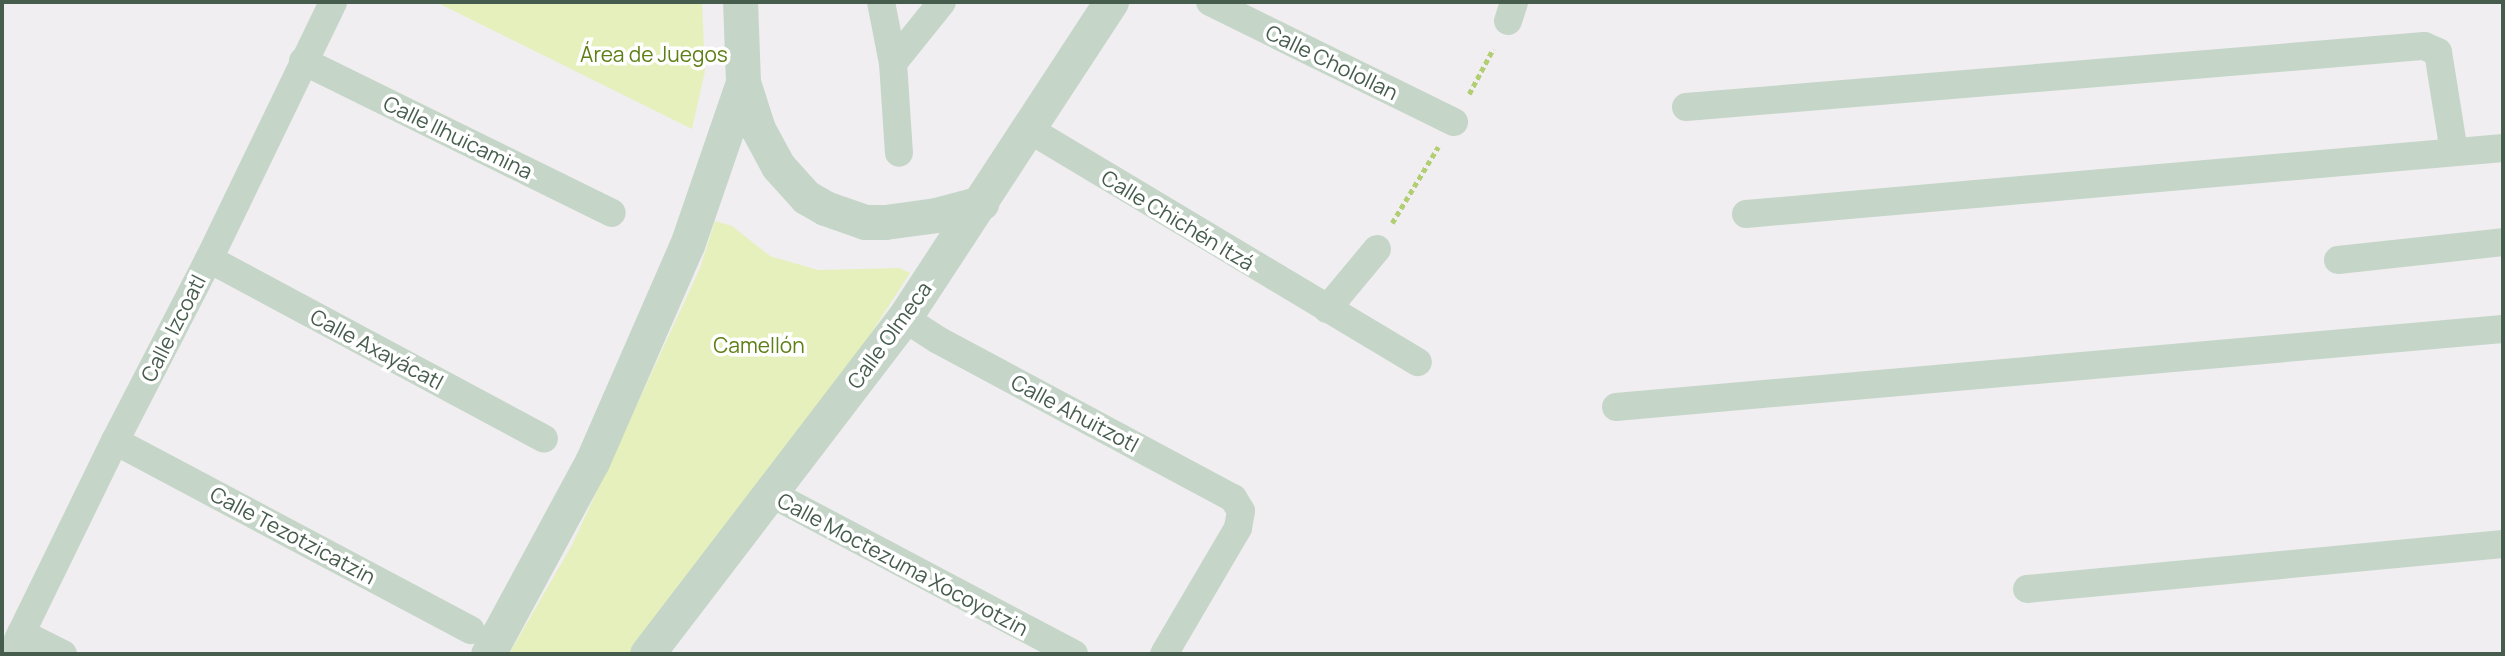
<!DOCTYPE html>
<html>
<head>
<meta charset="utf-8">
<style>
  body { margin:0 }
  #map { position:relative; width:2505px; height:656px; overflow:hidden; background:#f1eef1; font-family:Manrope,sans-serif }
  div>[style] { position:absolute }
  .green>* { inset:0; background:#e5f0bc }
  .path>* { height:4.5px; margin-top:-2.25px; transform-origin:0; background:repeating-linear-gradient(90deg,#b1ce73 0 5px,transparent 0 8.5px) }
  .minor>* { height:28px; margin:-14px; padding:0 14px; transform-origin:14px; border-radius:14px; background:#c5d6c9 }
  .tertiary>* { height:35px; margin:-17.5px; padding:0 17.5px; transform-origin:17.5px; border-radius:17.5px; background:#c5d6c9 }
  span { translate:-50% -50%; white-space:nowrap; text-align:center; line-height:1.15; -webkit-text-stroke:7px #fff; paint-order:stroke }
  .park-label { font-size:21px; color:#5e7f15 }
  .street-label { font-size:21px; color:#465c4d }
  .frame { position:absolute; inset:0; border:4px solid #465c4d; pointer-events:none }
</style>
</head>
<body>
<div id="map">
  <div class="green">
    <i style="clip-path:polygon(436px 2px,702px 2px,705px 71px,692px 129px)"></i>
    <i style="clip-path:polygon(715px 221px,732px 226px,770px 256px,818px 270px,899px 268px,910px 273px,839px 383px,635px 654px,509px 654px,572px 545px,700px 268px)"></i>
  </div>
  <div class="path">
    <i style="left:1469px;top:94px;width:51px;rotate:-61.9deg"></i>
    <i style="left:1392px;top:223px;width:89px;rotate:-58.8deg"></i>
  </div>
  <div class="minor">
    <i style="left:881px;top:2px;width:62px;rotate:78.9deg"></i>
    <i style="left:893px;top:63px;width:90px;rotate:86.2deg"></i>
    <i style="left:1210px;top:2px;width:272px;rotate:26.2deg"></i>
    <i style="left:1508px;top:21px;width:20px;rotate:-72deg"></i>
    <i style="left:303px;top:61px;width:344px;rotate:26.2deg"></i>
    <i style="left:893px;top:63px;width:78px;rotate:-51.2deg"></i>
    <i style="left:1686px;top:107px;width:741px;rotate:-4.73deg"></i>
    <i style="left:2424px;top:46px;width:15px;rotate:23deg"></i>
    <i style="left:2438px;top:52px;width:101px;rotate:80.9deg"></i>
    <i style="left:1030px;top:130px;width:452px;rotate:30.9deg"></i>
    <i style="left:1746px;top:214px;width:760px;rotate:-4.98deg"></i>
    <i style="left:209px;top:259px;width:380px;rotate:28.2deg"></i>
    <i style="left:2338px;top:260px;width:166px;rotate:-6.2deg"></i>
    <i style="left:1327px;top:309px;width:78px;rotate:-50.2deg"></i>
    <i style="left:904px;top:318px;width:40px;rotate:32.9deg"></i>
    <i style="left:938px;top:340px;width:335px;rotate:28.2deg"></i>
    <i style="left:1233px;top:498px;width:15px;rotate:58deg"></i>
    <i style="left:1241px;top:511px;width:17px;rotate:100deg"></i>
    <i style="left:1238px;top:528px;width:146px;rotate:120.4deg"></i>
    <i style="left:1616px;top:407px;width:890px;rotate:-5.03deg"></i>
    <i style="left:115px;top:441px;width:403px;rotate:28deg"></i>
    <i style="left:770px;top:493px;width:344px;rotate:27.9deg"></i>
    <i style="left:2027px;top:589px;width:478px;rotate:-5.4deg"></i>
    <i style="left:21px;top:633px;width:47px;rotate:26.6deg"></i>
    <i style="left:11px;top:654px;width:237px;rotate:-64deg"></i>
    <i style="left:115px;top:441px;width:205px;rotate:-62.7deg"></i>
    <i style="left:209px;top:259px;width:285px;rotate:-64.2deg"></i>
  </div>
  <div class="tertiary">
    <i style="left:743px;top:82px;width:49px;rotate:72.3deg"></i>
    <i style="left:758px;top:129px;width:42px;rotate:61.6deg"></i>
    <i style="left:778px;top:166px;width:42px;rotate:47.9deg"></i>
    <i style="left:806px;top:197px;width:22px;rotate:30deg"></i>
    <i style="left:825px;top:208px;width:42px;rotate:19.3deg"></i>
    <i style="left:865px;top:222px;width:20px"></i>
    <i style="left:885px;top:222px;width:51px;rotate:-7.8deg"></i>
    <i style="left:936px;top:215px;width:47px;rotate:-14.9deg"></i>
    <i style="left:488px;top:654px;width:218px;rotate:-61.6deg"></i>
    <i style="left:592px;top:462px;width:237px;rotate:-66.4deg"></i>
    <i style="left:687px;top:245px;width:172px;rotate:-71deg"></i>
    <i style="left:743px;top:82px;width:80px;rotate:-92.1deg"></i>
    <i style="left:647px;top:654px;width:423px;rotate:-52.6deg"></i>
    <i style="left:904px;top:318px;width:378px;rotate:-56.8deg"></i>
  </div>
  <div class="park-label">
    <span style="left:654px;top:54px">Área de Juegos</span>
    <span style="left:759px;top:345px">Camellón</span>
  </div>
  <div class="street-label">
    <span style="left:1332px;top:62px;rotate:26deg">Calle Cholollan</span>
    <span style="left:458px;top:137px;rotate:26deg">Calle Ilhuicamina</span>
    <span style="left:1178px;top:220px;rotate:31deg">Calle Chichén Itzá</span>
    <span style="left:173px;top:328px;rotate:-63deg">Calle Izcoatl</span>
    <span style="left:889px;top:335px;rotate:-54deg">Calle Olmeca</span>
    <span style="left:377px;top:349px;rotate:28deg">Calle Axayácatl</span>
    <span style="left:1075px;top:413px;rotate:28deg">Calle Ahuitzotl</span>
    <span style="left:293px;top:535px;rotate:28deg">Calle Tezotzicatzin</span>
    <span style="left:903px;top:564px;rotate:28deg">Calle Moctezuma Xocoyotzin</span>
  </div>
  <div class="frame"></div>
</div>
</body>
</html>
